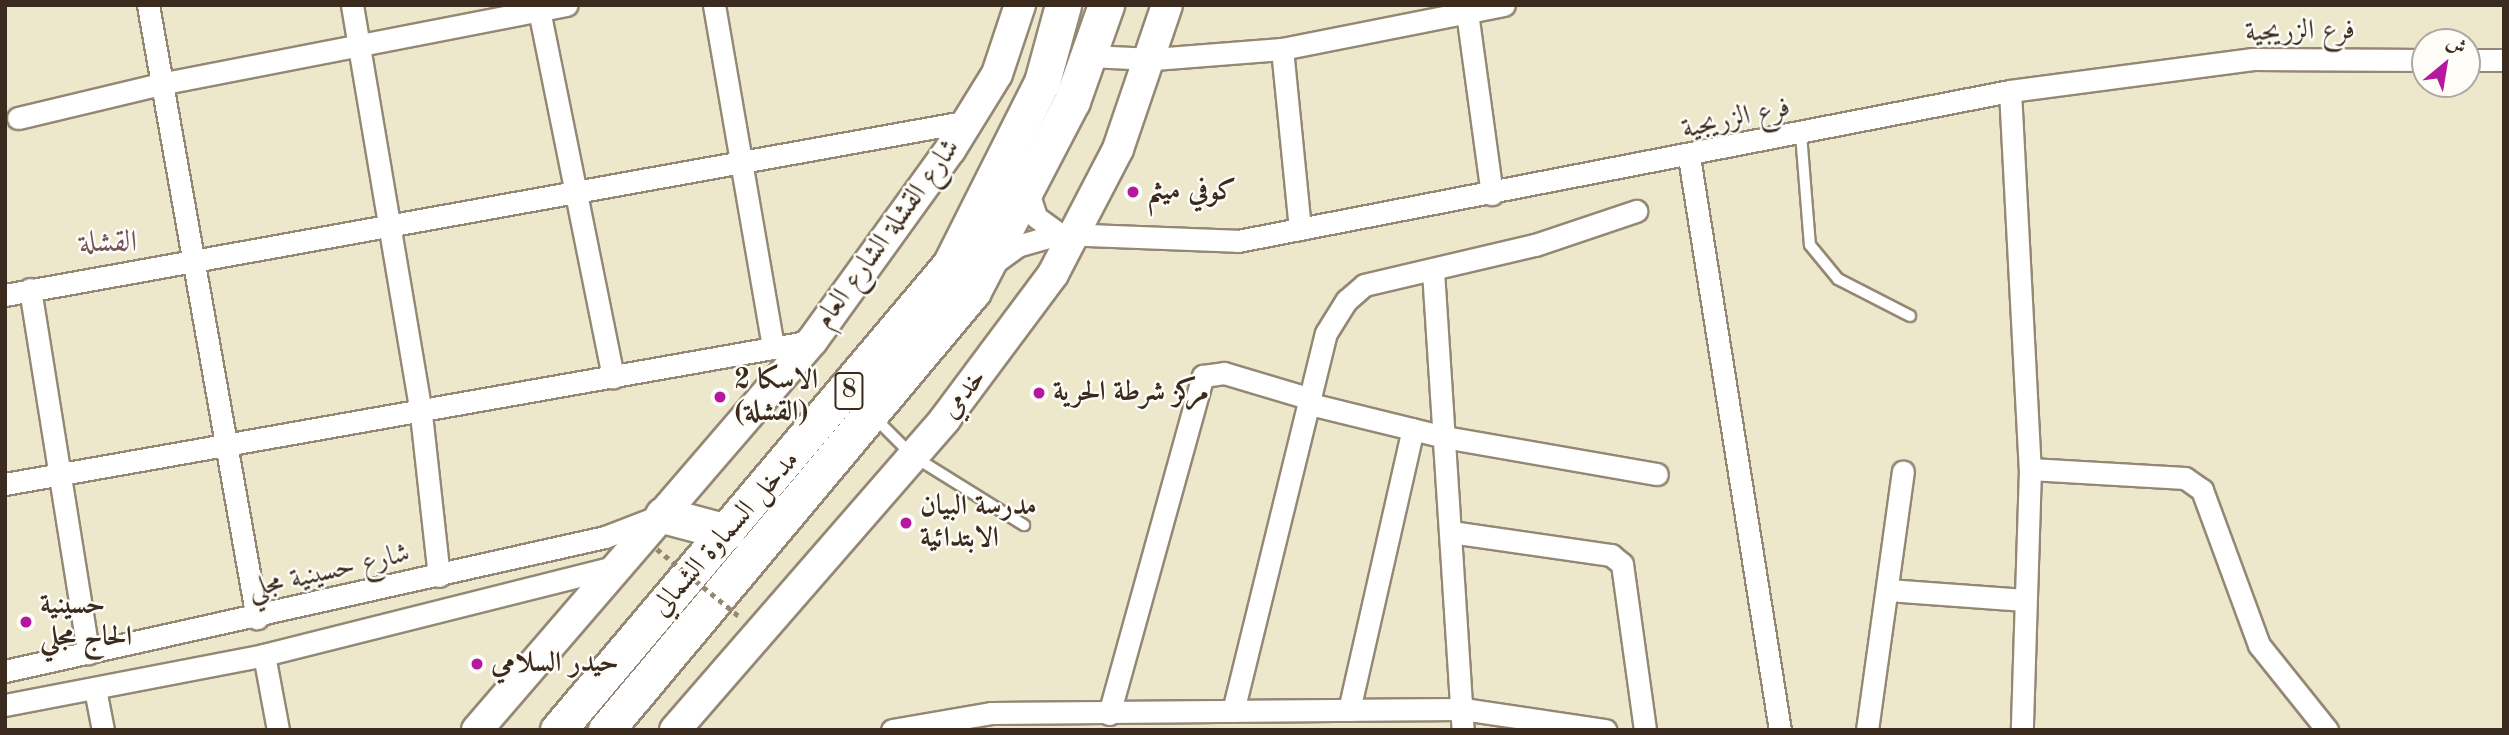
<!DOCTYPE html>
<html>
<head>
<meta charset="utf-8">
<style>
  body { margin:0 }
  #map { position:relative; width:2509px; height:735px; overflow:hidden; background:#ede7cc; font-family:"Old Standard TT",Amiri,serif }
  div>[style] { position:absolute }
  .roads { filter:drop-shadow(2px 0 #948875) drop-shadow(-2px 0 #948875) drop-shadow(0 2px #948875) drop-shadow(0 -2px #948875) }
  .service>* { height:10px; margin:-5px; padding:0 5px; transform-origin:5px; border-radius:5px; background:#fff }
  .minor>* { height:21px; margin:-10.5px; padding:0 10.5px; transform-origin:10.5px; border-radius:10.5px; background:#fff }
  .secondary>* { height:30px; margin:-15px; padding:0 15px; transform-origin:15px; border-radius:15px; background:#fff }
  .trunk>* { height:35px; margin:-17.5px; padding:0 17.5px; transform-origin:17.5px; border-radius:17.5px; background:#fff }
  .path-bridge>* { height:4.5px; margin-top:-2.25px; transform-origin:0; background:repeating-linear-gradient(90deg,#948875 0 5px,transparent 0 10px) }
  .dots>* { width:19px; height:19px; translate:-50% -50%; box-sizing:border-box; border:4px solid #fdfcf7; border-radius:50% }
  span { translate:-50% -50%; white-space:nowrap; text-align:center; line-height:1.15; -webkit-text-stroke:5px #fdfcf7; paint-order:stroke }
  .shield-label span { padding:2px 5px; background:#fdfcf7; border:2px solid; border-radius:5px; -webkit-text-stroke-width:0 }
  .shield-label { font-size:26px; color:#3b2a1e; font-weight:700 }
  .street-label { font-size:28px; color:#3b2a1e }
  .poi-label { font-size:28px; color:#3b2a1e; font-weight:700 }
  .left { translate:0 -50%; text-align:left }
  .neighbourhood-label { font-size:30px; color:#715359 }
  .frame { position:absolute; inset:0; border:7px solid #3b2a1e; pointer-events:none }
  .north { position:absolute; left:2411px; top:28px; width:70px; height:70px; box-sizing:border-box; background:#fdfcf7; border:2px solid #afa8a0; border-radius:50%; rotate:30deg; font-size:19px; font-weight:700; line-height:28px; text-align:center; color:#3b2a1e }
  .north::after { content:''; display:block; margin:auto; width:24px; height:32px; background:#b5179e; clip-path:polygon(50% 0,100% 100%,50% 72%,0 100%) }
</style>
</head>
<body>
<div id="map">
  <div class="roads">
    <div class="service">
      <i style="left:1801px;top:134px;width:111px;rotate:85.4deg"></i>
      <i style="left:1810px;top:245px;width:44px;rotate:50.5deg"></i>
      <i style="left:1838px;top:279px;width:81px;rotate:27.2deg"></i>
      <i style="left:875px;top:418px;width:54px;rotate:45deg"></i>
      <i style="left:913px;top:456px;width:131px;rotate:31.9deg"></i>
    </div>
    <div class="minor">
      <i style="left:148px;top:5px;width:623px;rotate:79.92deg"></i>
      <i style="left:352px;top:5px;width:415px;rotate:80.4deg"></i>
      <i style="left:421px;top:414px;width:163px;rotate:83.7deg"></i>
      <i style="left:538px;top:5px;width:380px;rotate:78.6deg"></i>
      <i style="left:714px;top:5px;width:348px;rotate:80.2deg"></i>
      <i style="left:1466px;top:5px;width:191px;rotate:82.2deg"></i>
      <i style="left:1282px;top:49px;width:181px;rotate:84.3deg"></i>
      <i style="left:1088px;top:56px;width:66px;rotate:2.6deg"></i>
      <i style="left:1154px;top:59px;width:128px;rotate:-4.5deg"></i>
      <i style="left:1282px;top:49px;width:226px;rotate:-11.2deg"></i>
      <i style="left:2467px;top:60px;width:37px"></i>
      <i style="left:2010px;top:91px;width:379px;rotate:87deg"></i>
      <i style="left:2030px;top:469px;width:261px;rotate:91.8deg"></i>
      <i style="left:18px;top:118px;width:151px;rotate:-13.4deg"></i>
      <i style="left:165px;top:83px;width:409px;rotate:-11deg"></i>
      <i style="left:1689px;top:157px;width:580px;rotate:80.98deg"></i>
      <i style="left:1027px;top:189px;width:29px;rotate:72deg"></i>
      <i style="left:1036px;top:217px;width:29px;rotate:36deg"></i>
      <i style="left:994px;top:263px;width:29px;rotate:-36deg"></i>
      <i style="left:1017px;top:246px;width:44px;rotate:-15.9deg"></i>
      <i style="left:1059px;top:234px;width:179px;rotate:2.2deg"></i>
      <i style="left:1238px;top:241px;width:786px;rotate:-11deg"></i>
      <i style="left:2010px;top:91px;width:245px;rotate:-7.5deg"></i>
      <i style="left:2253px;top:59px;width:172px;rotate:0.3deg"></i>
      <i style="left:1433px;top:271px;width:460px;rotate:86.3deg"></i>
      <i style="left:30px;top:289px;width:369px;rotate:80.9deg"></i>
      <i style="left:5px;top:295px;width:980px;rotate:-10.23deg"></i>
      <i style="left:1310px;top:404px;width:138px;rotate:13.8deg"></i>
      <i style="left:1444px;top:437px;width:216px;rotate:9.9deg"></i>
      <i style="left:2030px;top:469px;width:155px;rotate:3.3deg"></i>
      <i style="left:2185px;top:478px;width:21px;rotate:35deg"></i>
      <i style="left:2202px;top:490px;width:165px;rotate:69.8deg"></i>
      <i style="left:2259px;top:645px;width:109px;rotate:51.3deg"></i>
      <i style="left:5px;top:484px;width:820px;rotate:-10.05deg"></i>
      <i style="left:1451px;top:532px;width:162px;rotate:8.2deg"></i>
      <i style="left:1611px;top:555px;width:14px;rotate:39deg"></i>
      <i style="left:1622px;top:564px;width:168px;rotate:82.1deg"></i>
      <i style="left:1888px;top:590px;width:137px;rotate:4.2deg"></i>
      <i style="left:264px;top:655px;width:76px;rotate:79.4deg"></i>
      <i style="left:5px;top:671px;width:615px;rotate:-12.59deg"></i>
      <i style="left:605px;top:537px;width:56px;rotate:-21deg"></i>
      <i style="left:95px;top:689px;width:42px;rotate:79deg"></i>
      <i style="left:5px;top:705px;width:264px;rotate:-10.9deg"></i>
      <i style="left:264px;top:655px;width:366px;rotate:-14.1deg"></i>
      <i style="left:1349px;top:710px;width:288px;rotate:-77.2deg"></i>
      <i style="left:1233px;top:711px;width:389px;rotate:-76.2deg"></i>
      <i style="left:1326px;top:333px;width:39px;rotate:-58deg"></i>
      <i style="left:1347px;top:300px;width:23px;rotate:-41deg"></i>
      <i style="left:1364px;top:285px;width:176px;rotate:-13.2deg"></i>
      <i style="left:1535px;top:245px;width:107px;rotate:-18.6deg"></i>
      <i style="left:1109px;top:714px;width:351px;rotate:-74.5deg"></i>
      <i style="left:1203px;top:376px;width:21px;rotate:-8deg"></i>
      <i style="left:1224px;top:373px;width:91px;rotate:16.6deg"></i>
      <i style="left:892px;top:730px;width:100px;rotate:-9.7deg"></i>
      <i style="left:991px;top:713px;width:472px;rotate:-0.5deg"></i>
      <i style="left:1463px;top:709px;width:144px;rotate:8.4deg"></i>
      <i style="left:1867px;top:730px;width:261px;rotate:-82.1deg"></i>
    </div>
    <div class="secondary">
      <i style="left:477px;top:730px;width:513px;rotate:-49.27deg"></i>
      <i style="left:812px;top:341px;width:236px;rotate:-54.2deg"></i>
      <i style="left:950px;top:150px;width:89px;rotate:-58.3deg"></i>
      <i style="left:997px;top:74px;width:73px;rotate:-71.6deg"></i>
      <i style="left:675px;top:730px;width:412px;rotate:-49deg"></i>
      <i style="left:945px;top:419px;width:181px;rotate:-53.3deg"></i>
      <i style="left:1053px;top:274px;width:141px;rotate:-62.5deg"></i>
      <i style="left:1118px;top:149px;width:152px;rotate:-71.2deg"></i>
    </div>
    <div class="trunk">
      <i style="left:663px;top:515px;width:66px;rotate:14.9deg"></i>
      <i style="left:558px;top:730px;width:608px;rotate:-49.87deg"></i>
      <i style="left:950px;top:265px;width:205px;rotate:-63.3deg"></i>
      <i style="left:1042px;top:82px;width:80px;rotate:-74.7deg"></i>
      <i style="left:606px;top:730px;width:572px;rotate:-50.1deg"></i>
      <i style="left:973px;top:291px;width:214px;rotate:-62.5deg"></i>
      <i style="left:1072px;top:101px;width:102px;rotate:-70.5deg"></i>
    </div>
  </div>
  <div class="path-bridge">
    <i style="left:657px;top:549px;width:106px;rotate:39.3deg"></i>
  </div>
  <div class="dots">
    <i style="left:1133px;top:192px;background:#b5179e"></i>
    <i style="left:1039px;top:393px;background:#b5179e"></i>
    <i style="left:720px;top:397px;background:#b5179e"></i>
    <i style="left:906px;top:523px;background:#b5179e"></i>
    <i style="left:26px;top:622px;background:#b5179e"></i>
    <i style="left:477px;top:664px;background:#b5179e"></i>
  </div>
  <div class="shield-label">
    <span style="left:849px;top:391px">8</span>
  </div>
  <div class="street-label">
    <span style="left:2300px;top:32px;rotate:-1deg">فرع الزريجية</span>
    <span style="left:1736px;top:119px;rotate:-12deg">فرع الزريجية</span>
    <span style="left:888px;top:234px;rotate:-54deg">شارع القشلة الشارع العام</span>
    <span style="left:964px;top:394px;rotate:-52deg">خدمي</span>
    <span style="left:726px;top:534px;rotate:-49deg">مدخل السماوة الشمالي</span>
    <span style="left:329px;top:572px;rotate:-13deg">شارع حسينية مجلي</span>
  </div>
  <div class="poi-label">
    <span class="left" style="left:1147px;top:192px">كوفي ميثم</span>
    <span class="left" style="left:734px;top:397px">الاسكا 2<br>(القشلة)</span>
    <span class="left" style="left:1053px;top:393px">مركز شرطة الحرية</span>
    <span class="left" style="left:920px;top:523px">مدرسة البيان<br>الابتدائية</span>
    <span class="left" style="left:40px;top:622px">حسينية<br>الحاج مجلي</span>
    <span class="left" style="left:491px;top:664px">حيدر السلامي</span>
  </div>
  <div class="neighbourhood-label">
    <span style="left:108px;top:243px">القشلة</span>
  </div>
  <div class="frame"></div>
  <div class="north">ش</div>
</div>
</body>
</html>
